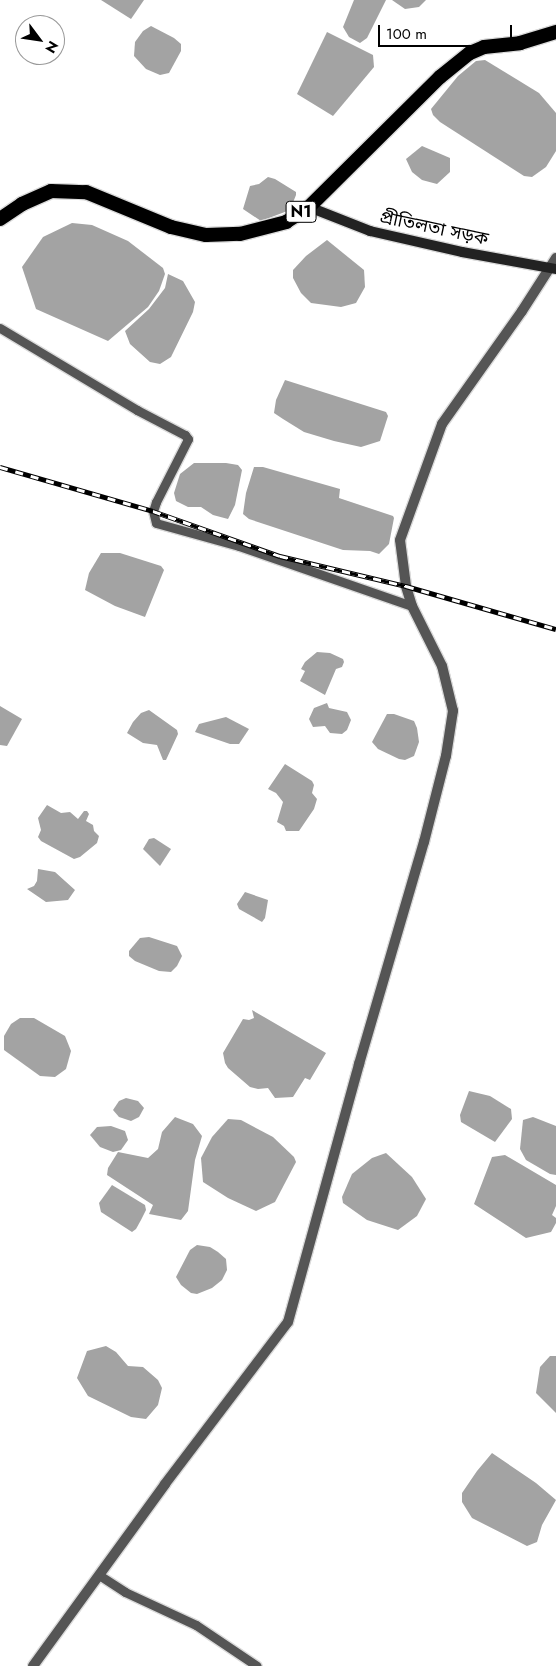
<!DOCTYPE html>
<html>
<head>
<meta charset="utf-8">
<style>
  body { margin:0 }
  #map { position:relative; width:556px; height:1666px; overflow:hidden; background:#fff; font-family:Jost,"Noto Sans Bengali",sans-serif }
  div>[style] { position:absolute }
  .water>* { inset:0; background:#a3a3a3 }
  .roads { filter:drop-shadow(1px 0 #dbdbdb) drop-shadow(-1px 0 #dbdbdb) drop-shadow(0 1px #dbdbdb) drop-shadow(0 -1px #dbdbdb) }
  .minor>* { height:9px; margin:-4.5px; padding:0 4.5px; transform-origin:4.5px; border-radius:4.5px; background:#555 }
  .tertiary>* { height:10px; margin:-5px; padding:0 5px; transform-origin:5px; border-radius:5px; background:#555 }
  .secondary>* { height:10px; margin:-5px; padding:0 5px; transform-origin:5px; border-radius:5px; background:#222 }
  .trunk>* { height:14px; margin:-7px; padding:0 7px; transform-origin:7px; border-radius:7px; background:#000 }
  .rail>* { height:4.5px; margin-top:-2.25px; transform-origin:0; background:repeating-linear-gradient(90deg,#fff 0 8px,#000 0 16px); box-sizing:border-box; border-block:1px solid #000 }
  span { translate:-50% -50%; white-space:nowrap; text-align:center; line-height:1.15; -webkit-text-stroke:4px #fff; paint-order:stroke }
  .shield-label span { padding:1px 4px; background:#fff; border:1px solid; border-radius:4px; -webkit-text-stroke-width:0 }
  .shield-label { font-size:16px; color:#000; font-weight:700 }
  .street-label { font-size:18px; color:#000 }
  .north { position:absolute; left:15px; top:15px; width:50px; height:50px; box-sizing:border-box; background:#fff; border:1px solid #999; border-radius:50%; rotate:121deg; font-size:14px; font-weight:700; line-height:20px; text-align:center; color:#000 }
  .north::after { content:''; display:block; margin:auto; width:18px; height:22px; background:#000; clip-path:polygon(50% 0,100% 100%,50% 72%,0 100%) }
  .scale { position:absolute; left:378px; top:25px; width:134px; height:22px; box-sizing:border-box; border:2px solid #000; border-top:0; padding-left:6px; font-size:15px; line-height:18px; white-space:nowrap; color:#000; -webkit-text-stroke:4px #fff; paint-order:stroke }
</style>
</head>
<body>
<div id="map">
  <div class="water">
    <i style="clip-path:polygon(101px 0,144px 0,131px 19px)"></i>
    <i style="clip-path:polygon(354px 0,386px 0,367px 38px,360px 43px,349px 37px,343px 27px)"></i>
    <i style="clip-path:polygon(392px 0,426px 0,419px 7px,405px 9px)"></i>
    <i style="clip-path:polygon(151px 26px,174px 38px,181px 44px,181px 51px,169px 73px,160px 75px,146px 69px,134px 56px,135px 42px,143px 31px)"></i>
    <i style="clip-path:polygon(327px 32px,373px 55px,374px 67px,333px 116px,297px 94px)"></i>
    <i style="clip-path:polygon(485px 60px,539px 93px,556px 113px,556px 151px,546px 167px,532px 177px,524px 176px,440px 122px,433px 115px,431px 109px,458px 76px,476px 61px)"></i>
    <i style="clip-path:polygon(422px 146px,450px 158px,450px 172px,437px 184px,422px 180px,412px 172px,406px 159px)"></i>
    <i style="clip-path:polygon(268px 177px,275px 179px,296px 192px,296px 195px,290px 210px,261px 221px,243px 209px,250px 186px,259px 184px)"></i>
    <i style="clip-path:polygon(72px 223px,92px 225px,128px 241px,163px 268px,165px 274px,159px 291px,148px 307px,108px 341px,36px 309px,22px 267px,43px 237px)"></i>
    <i style="clip-path:polygon(327px 240px,364px 270px,365px 287px,356px 303px,341px 307px,311px 303px,301px 293px,293px 278px,293px 270px,306px 256px)"></i>
    <i style="clip-path:polygon(168px 274px,183px 281px,195px 302px,193px 312px,171px 357px,160px 364px,150px 362px,130px 344px,125px 331px,149px 309px,165px 288px)"></i>
    <i style="clip-path:polygon(285px 380px,386px 412px,388px 416px,380px 441px,361px 447px,334px 441px,304px 432px,283px 419px,274px 413px,276px 400px)"></i>
    <i style="clip-path:polygon(194px 463px,226px 463px,238px 465px,242px 470px,235px 505px,228px 519px,213px 515px,201px 507px,188px 507px,176px 501px,174px 493px,180px 474px)"></i>
    <i style="clip-path:polygon(254px 467px,263px 467px,340px 489px,339px 498px,393px 516px,394px 518px,389px 544px,379px 554px,370px 551px,343px 550px,249px 519px,243px 514px,246px 493px)"></i>
    <i style="clip-path:polygon(101px 553px,120px 553px,161px 566px,164px 570px,145px 617px,115px 606px,85px 590px,89px 573px)"></i>
    <i style="clip-path:polygon(317px 652px,330px 653px,343px 659px,344px 662px,342px 667px,336px 669px,325px 695px,300px 681px,305px 671px,301px 669px,305px 662px)"></i>
    <i style="clip-path:polygon(327px 703px,329px 708px,347px 712px,351px 720px,347px 730px,342px 734px,330px 733px,325px 726px,313px 727px,309px 719px,314px 708px)"></i>
    <i style="clip-path:polygon(0 706px,22px 719px,7px 746px,0 745px)"></i>
    <i style="clip-path:polygon(149px 710px,177px 730px,178px 734px,166px 760px,163px 760px,157px 745px,143px 743px,127px 733px,133px 722px,141px 713px)"></i>
    <i style="clip-path:polygon(387px 714px,394px 714px,414px 721px,417px 728px,419px 742px,414px 756px,405px 760px,399px 759px,378px 749px,372px 742px)"></i>
    <i style="clip-path:polygon(226px 717px,249px 729px,239px 744px,230px 744px,195px 732px,199px 724px)"></i>
    <i style="clip-path:polygon(285px 764px,312px 781px,314px 785px,312px 793px,317px 799px,314px 809px,299px 831px,286px 831px,284px 826px,277px 822px,283px 802px,276px 793px,268px 789px)"></i>
    <i style="clip-path:polygon(47px 805px,61px 813px,70px 812px,78px 819px,84px 811px,87px 811px,89px 814px,86px 821px,93px 825px,94px 831px,99px 836px,97px 843px,80px 857px,74px 859px,41px 841px,38px 837px,41px 830px,38px 818px)"></i>
    <i style="clip-path:polygon(154px 838px,171px 849px,160px 866px,143px 849px,149px 839px)"></i>
    <i style="clip-path:polygon(38px 869px,55px 872px,75px 890px,68px 900px,46px 902px,27px 889px,34px 886px,37px 881px)"></i>
    <i style="clip-path:polygon(245px 892px,268px 900px,265px 918px,262px 922px,239px 909px,237px 904px)"></i>
    <i style="clip-path:polygon(140px 938px,149px 937px,177px 946px,182px 956px,177px 966px,171px 972px,159px 971px,135px 961px,129px 956px,129px 951px)"></i>
    <i style="clip-path:polygon(252px 1010px,326px 1053px,310px 1080px,305px 1078px,293px 1097px,275px 1098px,268px 1088px,258px 1089px,250px 1087px,228px 1068px,225px 1063px,223px 1053px,243px 1019px,249px 1020px,254px 1018px)"></i>
    <i style="clip-path:polygon(20px 1018px,34px 1018px,65px 1036px,71px 1051px,66px 1069px,55px 1077px,40px 1076px,4px 1050px,4px 1036px,11px 1024px)"></i>
    <i style="clip-path:polygon(469px 1091px,490px 1096px,511px 1109px,512px 1119px,495px 1142px,461px 1122px,460px 1115px)"></i>
    <i style="clip-path:polygon(126px 1098px,138px 1101px,144px 1108px,139px 1117px,131px 1121px,119px 1117px,113px 1110px,119px 1101px)"></i>
    <i style="clip-path:polygon(175px 1117px,193px 1124px,202px 1136px,195px 1160px,188px 1211px,181px 1220px,149px 1214px,153px 1205px,107px 1175px,108px 1168px,118px 1152px,148px 1158px,158px 1149px,162px 1132px)"></i>
    <i style="clip-path:polygon(533px 1117px,556px 1126px,556px 1175px,550px 1174px,526px 1160px,520px 1149px,523px 1120px)"></i>
    <i style="clip-path:polygon(228px 1119px,241px 1120px,273px 1137px,294px 1157px,296px 1162px,275px 1202px,256px 1211px,228px 1198px,203px 1182px,201px 1158px,212px 1137px)"></i>
    <i style="clip-path:polygon(111px 1126px,125px 1131px,128px 1140px,121px 1150px,113px 1152px,100px 1147px,90px 1135px,97px 1127px)"></i>
    <i style="clip-path:polygon(386px 1153px,412px 1177px,426px 1199px,417px 1216px,398px 1230px,367px 1220px,343px 1203px,342px 1197px,352px 1174px,372px 1158px)"></i>
    <i style="clip-path:polygon(505px 1155px,556px 1185px,556px 1206px,552px 1215px,556px 1218px,556px 1223px,551px 1232px,526px 1238px,474px 1204px,492px 1157px)"></i>
    <i style="clip-path:polygon(112px 1185px,145px 1205px,146px 1210px,141px 1220px,136px 1229px,132px 1232px,101px 1212px,99px 1203px)"></i>
    <i style="clip-path:polygon(197px 1245px,210px 1247px,218px 1252px,226px 1259px,227px 1270px,222px 1280px,212px 1288px,197px 1294px,191px 1293px,181px 1285px,176px 1277px,190px 1250px)"></i>
    <i style="clip-path:polygon(106px 1346px,116px 1352px,128px 1366px,143px 1367px,158px 1380px,162px 1388px,158px 1405px,146px 1419px,131px 1417px,88px 1396px,77px 1378px,87px 1351px)"></i>
    <i style="clip-path:polygon(550px 1356px,556px 1356px,556px 1413px,536px 1393px,540px 1367px)"></i>
    <i style="clip-path:polygon(492px 1453px,536px 1483px,556px 1500px,542px 1525px,537px 1542px,527px 1546px,472px 1518px,462px 1502px,462px 1493px,477px 1471px)"></i>
  </div>
  <div class="roads">
    <div class="minor">
      <i style="left:0;top:328px;width:160px;rotate:30.9deg"></i>
      <i style="left:137px;top:410px;width:54px;rotate:27.5deg"></i>
      <i style="left:185px;top:435px;width:5px;rotate:53deg"></i>
      <i style="left:188px;top:439px;width:71px;rotate:116.9deg"></i>
      <i style="left:156px;top:502px;width:9px;rotate:108deg"></i>
      <i style="left:153px;top:511px;width:12px;rotate:76deg"></i>
      <i style="left:156px;top:523px;width:86px;rotate:15.5deg"></i>
      <i style="left:239px;top:546px;width:183px;rotate:19.1deg"></i>
      <i style="left:99px;top:1575px;width:31px;rotate:33deg"></i>
      <i style="left:125px;top:1592px;width:78px;rotate:24.9deg"></i>
      <i style="left:196px;top:1625px;width:73px;rotate:33.9deg"></i>
    </div>
    <div class="tertiary">
      <i style="left:33px;top:1666px;width:225px;rotate:-54deg"></i>
      <i style="left:165px;top:1484px;width:203px;rotate:-52.8deg"></i>
      <i style="left:288px;top:1322px;width:268px;rotate:-74.6deg"></i>
      <i style="left:359px;top:1064px;width:231px;rotate:-73.7deg"></i>
      <i style="left:424px;top:842px;width:89px;rotate:-75.7deg"></i>
      <i style="left:446px;top:756px;width:46px;rotate:-81.2deg"></i>
      <i style="left:453px;top:711px;width:46px;rotate:-103.7deg"></i>
      <i style="left:442px;top:666px;width:67px;rotate:-116.6deg"></i>
      <i style="left:412px;top:606px;width:21px;rotate:-107deg"></i>
      <i style="left:406px;top:586px;width:46px;rotate:-97.4deg"></i>
      <i style="left:400px;top:540px;width:123px;rotate:-70.1deg"></i>
      <i style="left:442px;top:424px;width:138px;rotate:-54.7deg"></i>
      <i style="left:522px;top:311px;width:63px;rotate:-57.3deg"></i>
    </div>
    <div class="secondary">
      <i style="left:309px;top:207px;width:66px;rotate:21.5deg"></i>
      <i style="left:370px;top:231px;width:94px;rotate:12.9deg"></i>
      <i style="left:462px;top:252px;width:96px;rotate:10.3deg"></i>
    </div>
    <div class="trunk">
      <i style="left:0;top:219px;width:27px;rotate:-34deg"></i>
      <i style="left:22px;top:204px;width:32px;rotate:-24deg"></i>
      <i style="left:51px;top:191px;width:35px;rotate:2deg"></i>
      <i style="left:86px;top:192px;width:92px;rotate:22.4deg"></i>
      <i style="left:171px;top:227px;width:36px;rotate:13deg"></i>
      <i style="left:206px;top:235px;width:34px;rotate:-2deg"></i>
      <i style="left:240px;top:234px;width:48px;rotate:-14.6deg"></i>
      <i style="left:286px;top:222px;width:27px;rotate:-33deg"></i>
      <i style="left:309px;top:207px;width:185px;rotate:-44.8deg"></i>
      <i style="left:440px;top:77px;width:38px;rotate:-39deg"></i>
      <i style="left:470px;top:53px;width:15px;rotate:-23deg"></i>
      <i style="left:484px;top:47px;width:36px;rotate:-6deg"></i>
      <i style="left:520px;top:43px;width:38px;rotate:-17deg"></i>
    </div>
  </div>
  <div class="rail">
    <i style="left:0;top:467px;width:159px;rotate:16deg"></i>
    <i style="left:153px;top:511px;width:135px;rotate:19.5deg"></i>
    <i style="left:280px;top:556px;width:130px;rotate:13.4deg"></i>
    <i style="left:406px;top:586px;width:156px;rotate:16deg"></i>
  </div>
  <div class="shield-label">
    <span style="left:301px;top:212px">N1</span>
  </div>
  <div class="street-label">
    <span style="left:434px;top:228px;rotate:12deg">প্রীতিলতা সড়ক</span>
  </div>
  <div class="north">N</div>
  <div class="scale">100 m</div>
</div>
</body>
</html>
